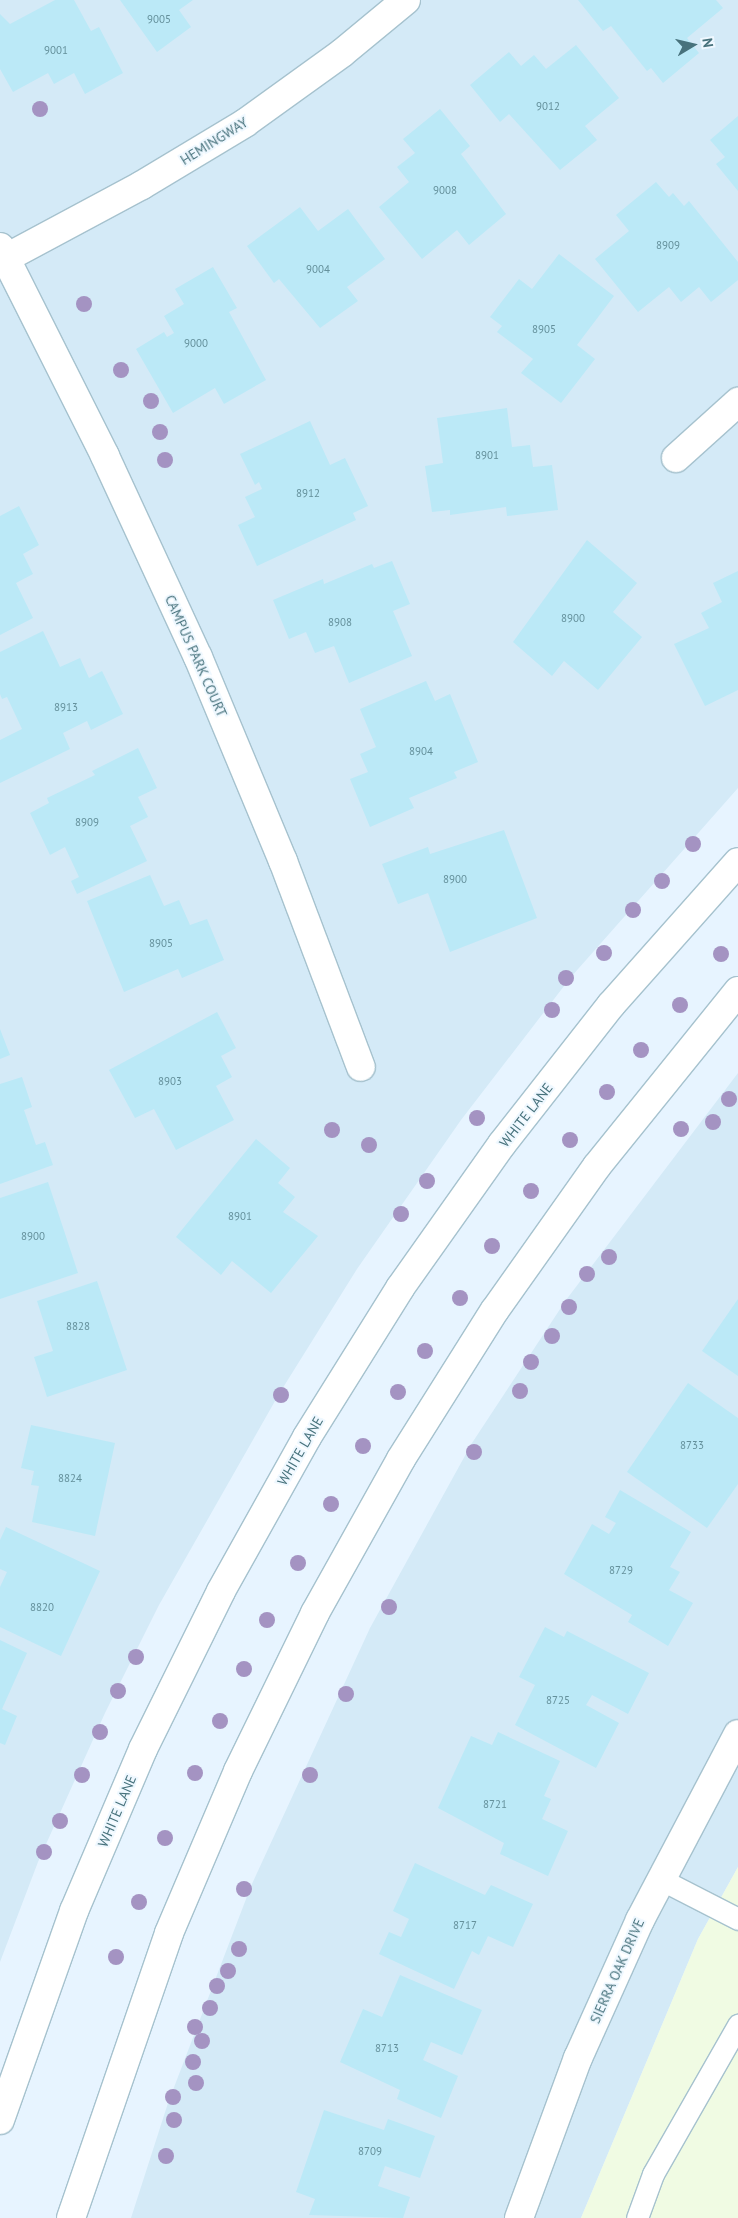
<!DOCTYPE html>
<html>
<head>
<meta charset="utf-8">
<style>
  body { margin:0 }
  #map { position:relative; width:738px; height:2218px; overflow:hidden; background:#e7f4ff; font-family:"PT Sans",sans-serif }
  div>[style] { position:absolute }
  .residential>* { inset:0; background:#d4eaf7 }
  .education>* { inset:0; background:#f0fbe3 }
  .building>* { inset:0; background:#bbe9f7 }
  .roads { filter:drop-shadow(1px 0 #a6c2ce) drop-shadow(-1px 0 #a6c2ce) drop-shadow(0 1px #a6c2ce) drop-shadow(0 -1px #a6c2ce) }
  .lane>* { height:21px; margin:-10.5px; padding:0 10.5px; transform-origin:10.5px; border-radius:10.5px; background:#fff }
  .street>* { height:28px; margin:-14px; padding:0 14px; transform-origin:14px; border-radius:14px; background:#fff }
  .secondary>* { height:28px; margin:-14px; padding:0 14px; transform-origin:14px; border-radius:14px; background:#fff }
  .trees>* { width:16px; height:16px; margin:-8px; border-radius:50%; background:#a493c2 }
  span { translate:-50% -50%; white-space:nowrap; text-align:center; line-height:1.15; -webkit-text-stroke:4px #eff8ff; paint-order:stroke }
  .number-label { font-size:11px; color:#64909b }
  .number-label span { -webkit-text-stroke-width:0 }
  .street-label { font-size:14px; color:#47727c }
  .north { position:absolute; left:668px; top:20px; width:50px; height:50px; -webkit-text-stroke:4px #eff8ff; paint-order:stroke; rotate:81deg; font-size:14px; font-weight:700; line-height:20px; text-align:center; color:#47727c }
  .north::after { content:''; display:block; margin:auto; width:18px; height:22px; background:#47727c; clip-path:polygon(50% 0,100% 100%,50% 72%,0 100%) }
</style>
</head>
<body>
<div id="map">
  <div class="residential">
    <i style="clip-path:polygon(0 0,738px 0,738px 788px,571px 977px,461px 1120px,357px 1269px,279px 1394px,159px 1605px,105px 1713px,38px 1862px,0 1962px)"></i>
    <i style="clip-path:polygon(738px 1073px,738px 1867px,698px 1939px,581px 2218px,131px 2218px,168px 2103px,251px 1886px,370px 1628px,472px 1443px,566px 1300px)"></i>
  </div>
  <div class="education">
    <i style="clip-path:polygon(738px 1867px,738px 2218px,581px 2218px,698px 1939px)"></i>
  </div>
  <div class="building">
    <i style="clip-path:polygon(55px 0,74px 0,91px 31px,99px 27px,123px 73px,85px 94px,74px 73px,54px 84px,48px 73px,13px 92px,0 69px,0 14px,10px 24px)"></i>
    <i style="clip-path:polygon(120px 0,193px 0,179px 10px,191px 27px,157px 52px)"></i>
    <i style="clip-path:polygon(578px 0,716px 0,723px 8px,687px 38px,699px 53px,663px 83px,651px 68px,647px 71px,611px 26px,603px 31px)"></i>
    <i style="clip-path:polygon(576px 45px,619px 98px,585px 126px,597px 140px,560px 170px,509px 114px,500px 122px,470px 85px,509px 52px,521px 66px,534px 55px,546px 69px)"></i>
    <i style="clip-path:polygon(440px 109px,470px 146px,461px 154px,506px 214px,469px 245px,457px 230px,422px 259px,379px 207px,409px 182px,397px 167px,415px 153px,403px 139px)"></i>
    <i style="clip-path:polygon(738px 116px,738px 191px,716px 164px,725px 157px,710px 140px)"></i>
    <i style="clip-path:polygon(656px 182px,669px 197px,673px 193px,684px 206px,689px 201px,738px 262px,738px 280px,711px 302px,699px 287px,681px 302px,669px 287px,638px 312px,595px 259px,629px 231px,616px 215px)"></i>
    <i style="clip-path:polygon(300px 207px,318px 231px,348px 209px,385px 259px,347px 287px,358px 301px,320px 328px,279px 279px,274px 283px,247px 246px)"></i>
    <i style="clip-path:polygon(559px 254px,614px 296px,577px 345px,595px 359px,561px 403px,521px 373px,533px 359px,497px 332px,502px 326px,490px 317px,519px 279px,532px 289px)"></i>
    <i style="clip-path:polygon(213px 267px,237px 308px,229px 312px,266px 380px,224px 404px,215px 388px,173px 413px,136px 349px,164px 332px,167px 337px,174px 333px,164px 316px,184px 304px,175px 289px)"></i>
    <i style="clip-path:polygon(507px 408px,512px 447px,530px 445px,533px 467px,552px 465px,558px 510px,507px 516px,506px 507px,450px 515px,450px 510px,432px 512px,425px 466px,443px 463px,437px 418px)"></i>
    <i style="clip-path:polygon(310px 421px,330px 465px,345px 458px,368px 506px,353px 513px,356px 520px,257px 566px,238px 525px,255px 517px,245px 497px,262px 489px,259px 482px,255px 485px,240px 454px)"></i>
    <i style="clip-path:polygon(19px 506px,39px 545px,23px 554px,33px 574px,16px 583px,33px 618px,0 635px,0 516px)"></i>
    <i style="clip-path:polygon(587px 540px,637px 583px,613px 612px,642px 637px,598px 690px,564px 661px,552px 676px,513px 642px)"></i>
    <i style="clip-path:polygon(392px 561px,410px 604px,393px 611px,412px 656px,349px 683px,334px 646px,315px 653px,306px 632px,289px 639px,273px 600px,323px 579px,324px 584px,372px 564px,374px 568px)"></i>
    <i style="clip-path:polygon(738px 571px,738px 690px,705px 706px,674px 644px,709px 628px,701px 613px,722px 602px,713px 583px)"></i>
    <i style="clip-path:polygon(43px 631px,60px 667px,80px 658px,89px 678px,102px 671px,123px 714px,91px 730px,87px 721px,63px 733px,70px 749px,0 783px,0 740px,22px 729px,7px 697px,2px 699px,0 694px,0 652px)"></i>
    <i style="clip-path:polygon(426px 681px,435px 701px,450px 694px,478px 762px,454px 772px,457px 778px,409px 798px,414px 808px,370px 827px,350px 779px,368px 772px,360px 754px,376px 747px,360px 709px)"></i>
    <i style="clip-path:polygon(138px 748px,157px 788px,138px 797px,148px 817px,130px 826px,147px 861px,77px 894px,71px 881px,79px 877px,65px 847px,50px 855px,30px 813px,49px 803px,47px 798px,95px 775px,92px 771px)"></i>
    <i style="clip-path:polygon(504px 830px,537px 918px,450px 952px,428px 893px,398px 904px,382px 864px,428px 847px,430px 854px)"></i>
    <i style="clip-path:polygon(150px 875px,164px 906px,179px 900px,190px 925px,207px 919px,224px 960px,182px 978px,178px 969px,124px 992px,87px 901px)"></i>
    <i style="clip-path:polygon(217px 1012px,236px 1048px,221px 1056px,232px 1077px,216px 1086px,234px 1120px,176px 1150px,154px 1109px,135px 1118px,109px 1070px)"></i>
    <i style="clip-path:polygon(0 1029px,10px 1055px,0 1059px)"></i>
    <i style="clip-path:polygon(22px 1077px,32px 1107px,24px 1110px,36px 1145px,45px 1142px,53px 1165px,0 1184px,0 1084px)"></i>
    <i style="clip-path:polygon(256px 1139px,290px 1168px,278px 1183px,295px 1197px,283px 1212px,318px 1236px,271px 1293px,232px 1261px,221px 1275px,176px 1237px)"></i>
    <i style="clip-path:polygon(48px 1182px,78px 1273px,0 1299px,0 1198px)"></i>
    <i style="clip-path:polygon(97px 1281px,127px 1370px,47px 1397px,34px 1357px,53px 1351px,37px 1301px)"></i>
    <i style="clip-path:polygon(738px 1299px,738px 1376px,702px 1351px)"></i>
    <i style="clip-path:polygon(688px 1383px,738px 1418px,738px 1484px,707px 1528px,627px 1472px)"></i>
    <i style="clip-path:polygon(31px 1425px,115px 1443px,95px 1536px,32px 1522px,39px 1486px,31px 1485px,34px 1471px,21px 1468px)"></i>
    <i style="clip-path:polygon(620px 1490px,691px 1532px,670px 1567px,680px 1572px,669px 1590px,693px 1603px,668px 1646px,628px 1622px,632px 1615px,564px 1574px,592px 1524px,609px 1534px,616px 1523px,605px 1517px)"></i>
    <i style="clip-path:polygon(6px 1527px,100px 1571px,61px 1656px,0 1627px,0 1587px,7px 1572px,0 1569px,0 1540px)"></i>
    <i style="clip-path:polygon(545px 1627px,564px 1637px,567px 1631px,649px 1673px,628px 1714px,592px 1695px,586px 1705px,619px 1723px,596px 1768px,515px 1725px,535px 1685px,519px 1677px)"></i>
    <i style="clip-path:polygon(0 1640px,27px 1653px,2px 1709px,17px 1716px,5px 1745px,0 1743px)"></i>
    <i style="clip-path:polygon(498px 1732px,560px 1761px,544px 1796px,551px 1799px,542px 1819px,568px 1831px,548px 1876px,500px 1854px,504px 1843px,438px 1808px,471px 1736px,492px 1745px)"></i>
    <i style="clip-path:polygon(415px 1863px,485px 1895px,491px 1885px,533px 1904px,513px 1947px,488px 1936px,479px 1955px,472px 1951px,454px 1989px,379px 1954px,389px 1932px,401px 1937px,409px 1919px,393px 1911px)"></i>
    <i style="clip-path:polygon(400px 1975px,482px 2010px,462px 2055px,431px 2042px,423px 2060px,458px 2076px,441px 2118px,397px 2099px,400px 2090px,340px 2062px,363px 2009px,382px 2017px)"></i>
    <i style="clip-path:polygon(324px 2110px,384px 2130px,388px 2119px,435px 2136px,420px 2178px,385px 2166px,378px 2186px,410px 2197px,403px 2218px,309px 2215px,315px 2199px,296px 2192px)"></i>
  </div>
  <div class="roads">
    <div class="lane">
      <i style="left:660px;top:1879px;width:88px;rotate:27.1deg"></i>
      <i style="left:637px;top:2218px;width:47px;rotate:-70deg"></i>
      <i style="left:653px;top:2174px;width:172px;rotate:-60.3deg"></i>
    </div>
    <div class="street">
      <i style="left:0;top:247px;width:234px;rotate:63.3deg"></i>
      <i style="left:105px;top:456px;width:221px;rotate:65.2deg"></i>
      <i style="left:198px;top:657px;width:221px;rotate:67.4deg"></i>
      <i style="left:283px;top:861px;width:220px;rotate:69.3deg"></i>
      <i style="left:6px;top:258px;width:154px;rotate:-28.2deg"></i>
      <i style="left:142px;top:185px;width:120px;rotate:-31deg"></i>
      <i style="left:245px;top:123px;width:120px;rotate:-35.8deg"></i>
      <i style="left:342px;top:53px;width:83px;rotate:-39.6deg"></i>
      <i style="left:676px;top:458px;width:84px;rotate:-42.1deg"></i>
      <i style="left:519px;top:2218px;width:171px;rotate:-69.8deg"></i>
      <i style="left:578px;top:2058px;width:151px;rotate:-65.8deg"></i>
      <i style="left:640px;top:1920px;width:210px;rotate:-62.2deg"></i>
    </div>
    <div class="secondary">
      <i style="left:0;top:2120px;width:222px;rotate:-70.5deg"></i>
      <i style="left:74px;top:1911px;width:176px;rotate:-66.9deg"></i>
      <i style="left:143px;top:1749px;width:176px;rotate:-63.7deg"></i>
      <i style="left:221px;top:1591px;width:176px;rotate:-60.8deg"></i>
      <i style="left:307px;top:1437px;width:176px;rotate:-58deg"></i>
      <i style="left:400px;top:1288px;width:176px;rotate:-54.7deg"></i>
      <i style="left:502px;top:1144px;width:177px;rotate:-51.9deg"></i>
      <i style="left:611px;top:1005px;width:191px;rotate:-48.4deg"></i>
      <i style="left:71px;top:2218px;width:301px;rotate:-71deg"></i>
      <i style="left:169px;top:1933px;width:176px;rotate:-66.9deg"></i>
      <i style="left:238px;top:1771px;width:176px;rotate:-64deg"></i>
      <i style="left:315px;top:1613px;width:176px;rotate:-60.8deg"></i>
      <i style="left:401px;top:1459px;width:176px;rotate:-57.8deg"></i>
      <i style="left:495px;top:1310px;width:176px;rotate:-54.7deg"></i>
      <i style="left:597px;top:1166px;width:225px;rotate:-51.1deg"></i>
    </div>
  </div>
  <div class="trees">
    <i style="left:40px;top:109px"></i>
    <i style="left:84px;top:304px"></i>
    <i style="left:121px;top:370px"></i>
    <i style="left:151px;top:401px"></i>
    <i style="left:160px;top:432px"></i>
    <i style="left:165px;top:460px"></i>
    <i style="left:693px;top:844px"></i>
    <i style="left:662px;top:881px"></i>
    <i style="left:633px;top:910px"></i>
    <i style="left:604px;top:953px"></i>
    <i style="left:721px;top:954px"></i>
    <i style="left:566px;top:978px"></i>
    <i style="left:680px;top:1005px"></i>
    <i style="left:552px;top:1010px"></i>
    <i style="left:641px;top:1050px"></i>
    <i style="left:607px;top:1092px"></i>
    <i style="left:729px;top:1099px"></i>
    <i style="left:477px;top:1118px"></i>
    <i style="left:713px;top:1122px"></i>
    <i style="left:681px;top:1129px"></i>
    <i style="left:332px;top:1130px"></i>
    <i style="left:570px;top:1140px"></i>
    <i style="left:369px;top:1145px"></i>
    <i style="left:427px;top:1181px"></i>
    <i style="left:531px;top:1191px"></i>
    <i style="left:401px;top:1214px"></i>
    <i style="left:492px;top:1246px"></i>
    <i style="left:609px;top:1257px"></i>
    <i style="left:587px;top:1274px"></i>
    <i style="left:460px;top:1298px"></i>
    <i style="left:569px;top:1307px"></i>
    <i style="left:552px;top:1336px"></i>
    <i style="left:425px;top:1351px"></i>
    <i style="left:531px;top:1362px"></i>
    <i style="left:520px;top:1391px"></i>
    <i style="left:398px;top:1392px"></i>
    <i style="left:281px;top:1395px"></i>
    <i style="left:363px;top:1446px"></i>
    <i style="left:474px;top:1452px"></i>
    <i style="left:331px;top:1504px"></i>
    <i style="left:298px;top:1563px"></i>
    <i style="left:389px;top:1607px"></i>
    <i style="left:267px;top:1620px"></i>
    <i style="left:136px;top:1657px"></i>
    <i style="left:244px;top:1669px"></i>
    <i style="left:118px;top:1691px"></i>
    <i style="left:346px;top:1694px"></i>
    <i style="left:220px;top:1721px"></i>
    <i style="left:100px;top:1732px"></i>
    <i style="left:195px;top:1773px"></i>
    <i style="left:82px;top:1775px"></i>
    <i style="left:310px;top:1775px"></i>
    <i style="left:60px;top:1821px"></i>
    <i style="left:165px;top:1838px"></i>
    <i style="left:44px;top:1852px"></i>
    <i style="left:244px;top:1889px"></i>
    <i style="left:139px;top:1902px"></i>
    <i style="left:239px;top:1949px"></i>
    <i style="left:116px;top:1957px"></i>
    <i style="left:228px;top:1971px"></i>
    <i style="left:217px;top:1986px"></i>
    <i style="left:210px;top:2008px"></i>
    <i style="left:195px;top:2027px"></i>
    <i style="left:202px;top:2041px"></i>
    <i style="left:193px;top:2062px"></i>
    <i style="left:196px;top:2083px"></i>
    <i style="left:173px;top:2097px"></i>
    <i style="left:174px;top:2120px"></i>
    <i style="left:166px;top:2156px"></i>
  </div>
  <div class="number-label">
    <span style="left:159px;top:19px">9005</span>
    <span style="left:56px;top:50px">9001</span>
    <span style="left:548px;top:106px">9012</span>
    <span style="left:445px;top:190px">9008</span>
    <span style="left:668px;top:245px">8909</span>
    <span style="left:318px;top:269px">9004</span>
    <span style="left:544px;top:329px">8905</span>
    <span style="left:196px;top:343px">9000</span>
    <span style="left:487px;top:455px">8901</span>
    <span style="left:308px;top:493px">8912</span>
    <span style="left:573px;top:618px">8900</span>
    <span style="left:340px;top:622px">8908</span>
    <span style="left:66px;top:707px">8913</span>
    <span style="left:421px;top:751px">8904</span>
    <span style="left:87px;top:822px">8909</span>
    <span style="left:455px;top:879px">8900</span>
    <span style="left:161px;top:943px">8905</span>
    <span style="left:170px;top:1081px">8903</span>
    <span style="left:240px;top:1216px">8901</span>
    <span style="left:33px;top:1236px">8900</span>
    <span style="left:78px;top:1326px">8828</span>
    <span style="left:692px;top:1445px">8733</span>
    <span style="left:70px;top:1478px">8824</span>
    <span style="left:621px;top:1570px">8729</span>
    <span style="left:42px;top:1607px">8820</span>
    <span style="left:558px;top:1700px">8725</span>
    <span style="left:495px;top:1804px">8721</span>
    <span style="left:465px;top:1925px">8717</span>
    <span style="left:387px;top:2048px">8713</span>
    <span style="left:370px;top:2151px">8709</span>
  </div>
  <div class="street-label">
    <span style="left:214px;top:141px;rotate:-32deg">HEMINGWAY</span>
    <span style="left:196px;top:656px;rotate:66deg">CAMPUS PARK COURT</span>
    <span style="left:526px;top:1115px;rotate:-52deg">WHITE LANE</span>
    <span style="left:300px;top:1451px;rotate:-60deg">WHITE LANE</span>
    <span style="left:117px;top:1811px;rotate:-67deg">WHITE LANE</span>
    <span style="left:617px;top:1971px;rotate:-66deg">SIERRA OAK DRIVE</span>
  </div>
  <div class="north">N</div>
</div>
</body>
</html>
